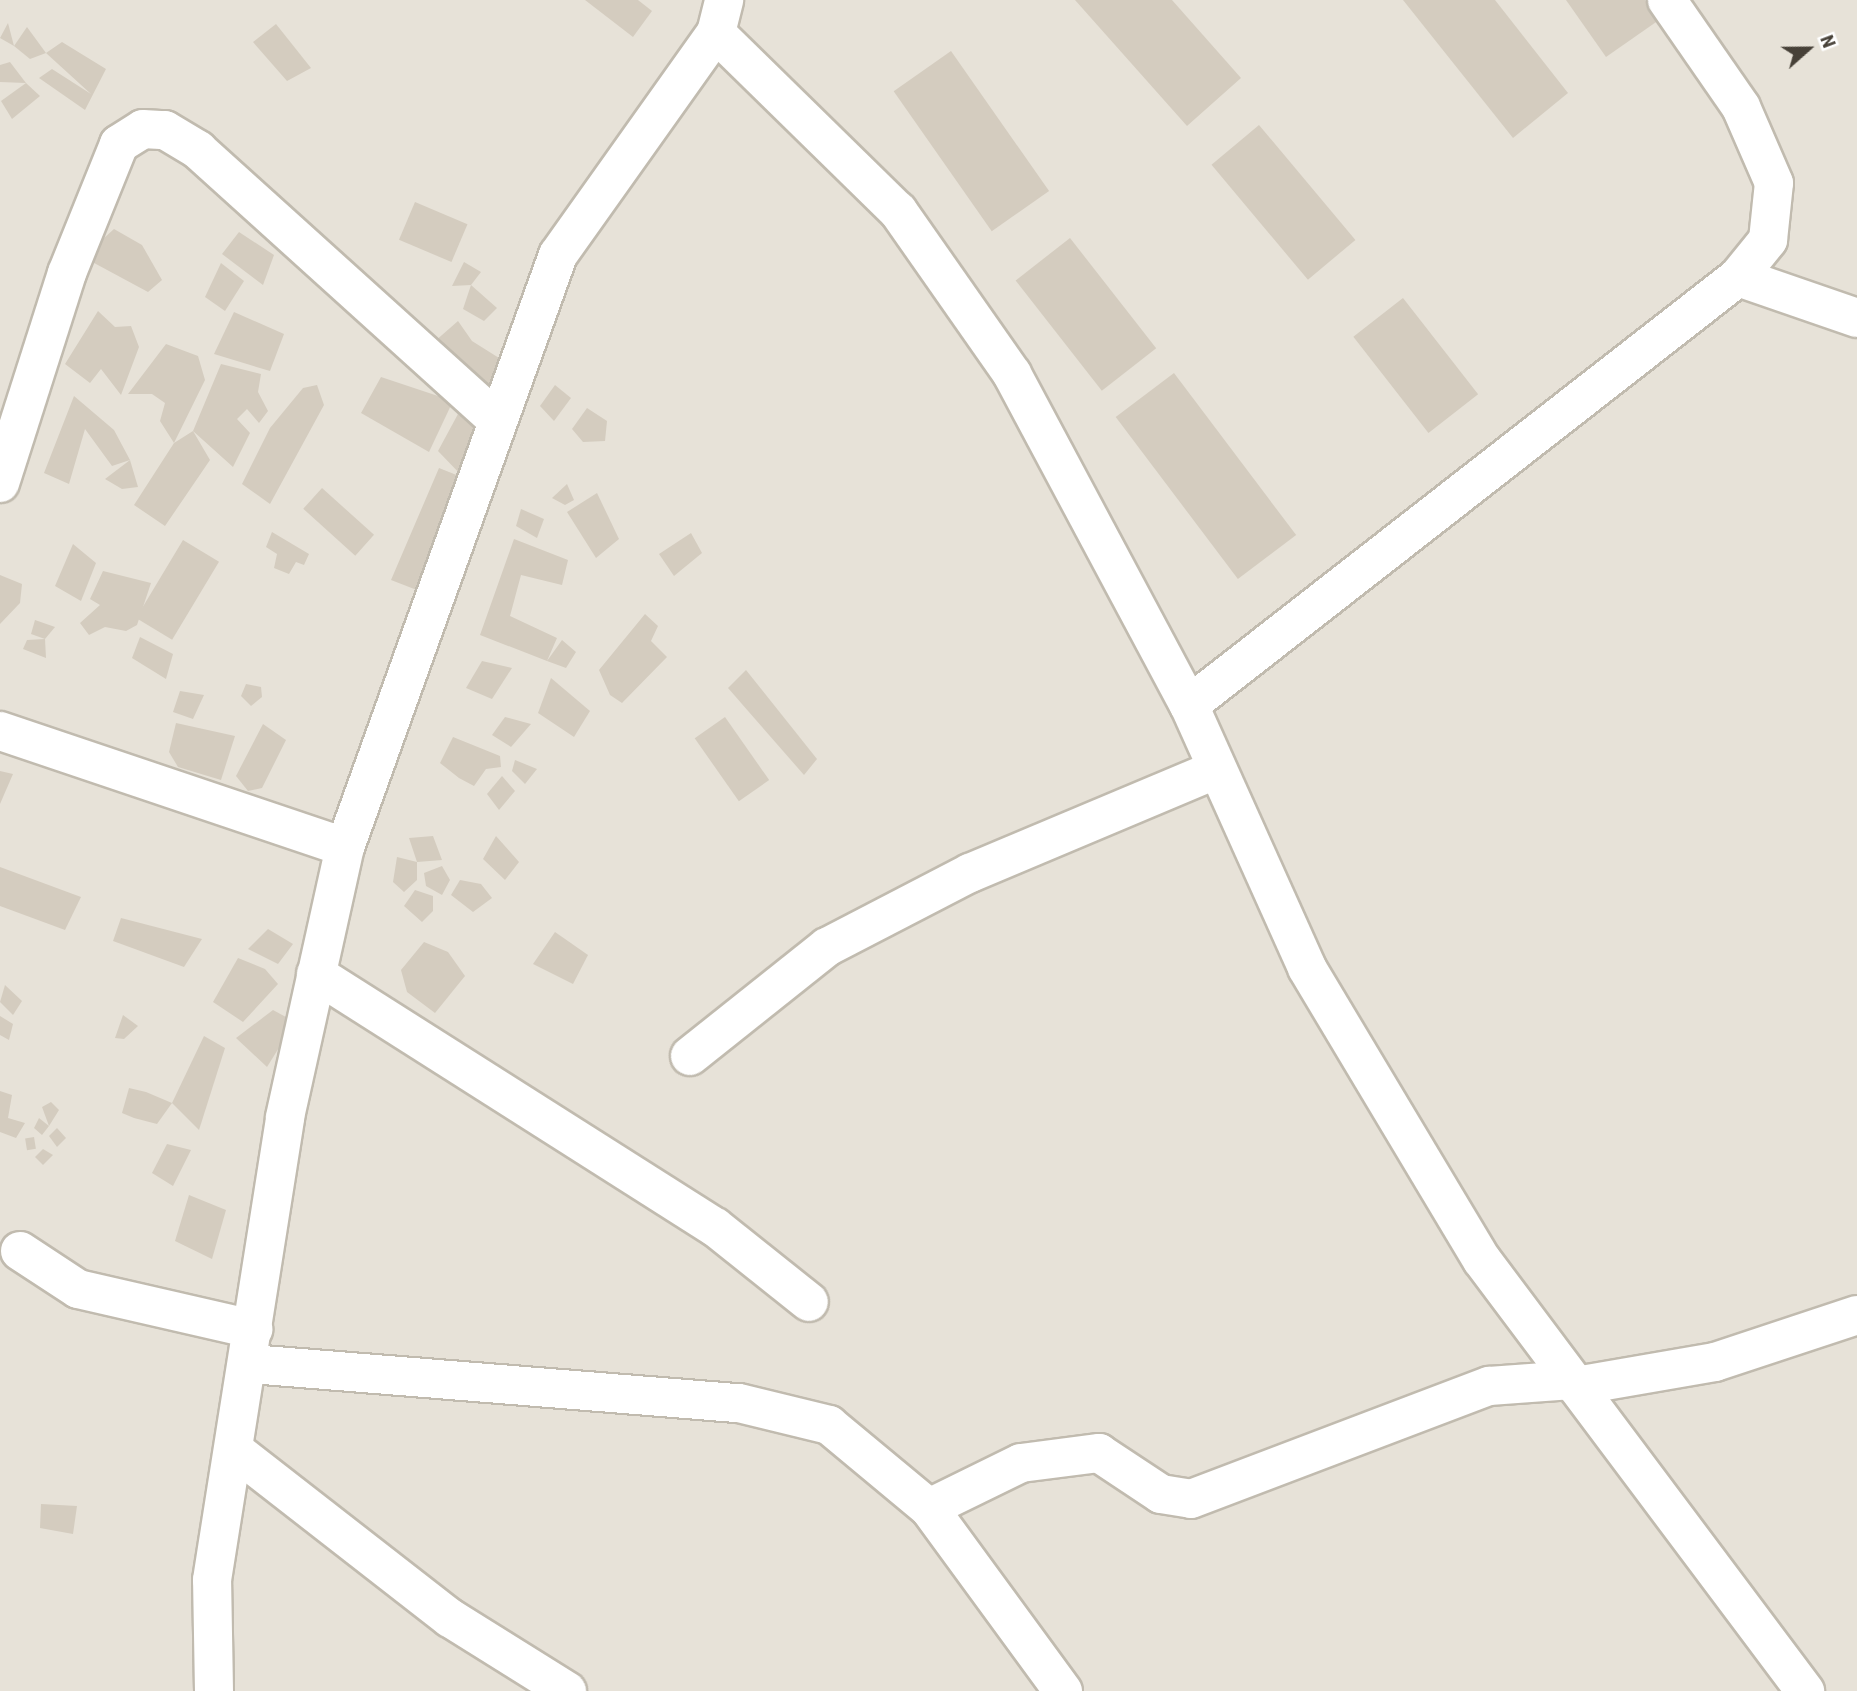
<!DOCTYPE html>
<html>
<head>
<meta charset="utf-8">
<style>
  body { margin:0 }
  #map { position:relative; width:1857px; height:1691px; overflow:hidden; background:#f3f1e9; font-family:"Roboto Condensed",sans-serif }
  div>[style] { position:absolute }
  .residential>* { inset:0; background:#e7e2d8; transform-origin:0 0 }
  .building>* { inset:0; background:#d4ccbf; transform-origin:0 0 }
  .roads { filter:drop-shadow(2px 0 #c1bbaf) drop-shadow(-2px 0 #c1bbaf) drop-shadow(0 2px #c1bbaf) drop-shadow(0 -2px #c1bbaf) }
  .street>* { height:38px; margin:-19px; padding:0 19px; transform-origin:19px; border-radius:19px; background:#fff }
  span { translate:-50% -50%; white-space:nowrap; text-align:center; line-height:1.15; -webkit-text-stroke:5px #fff; paint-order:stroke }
  .north { position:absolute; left:1773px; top:14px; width:70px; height:70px; -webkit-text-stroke:5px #fff; paint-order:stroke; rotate:69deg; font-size:19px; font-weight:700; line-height:28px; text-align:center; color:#474138 }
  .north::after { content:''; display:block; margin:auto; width:24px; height:32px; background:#474138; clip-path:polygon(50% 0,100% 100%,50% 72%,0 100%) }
</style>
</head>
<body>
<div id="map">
  <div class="residential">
    <i style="left:0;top:0;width:1857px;height:1691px"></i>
  </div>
  <div class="building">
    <i style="clip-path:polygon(585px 0,638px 0,652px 11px,633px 37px)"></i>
    <i style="clip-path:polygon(1075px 0,1172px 0,1241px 78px,1187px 126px)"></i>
    <i style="clip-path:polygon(1403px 0,1495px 0,1568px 93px,1513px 138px)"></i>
    <i style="clip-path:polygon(1566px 0,1645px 0,1659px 20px,1606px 57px)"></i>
    <i style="clip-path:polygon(8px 23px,14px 46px,0 38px)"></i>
    <i style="clip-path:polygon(276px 24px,311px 68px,287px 81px,253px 42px)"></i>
    <i style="clip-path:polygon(27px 27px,46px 53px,30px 59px,14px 46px)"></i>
    <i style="clip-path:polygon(62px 42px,106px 69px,85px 110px,39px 78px,52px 69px,91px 94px,46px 53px)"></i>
    <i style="left:951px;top:51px;width:171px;height:70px;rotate:55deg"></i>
    <i style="clip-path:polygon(10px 62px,26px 83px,0 82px,0 65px)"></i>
    <i style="clip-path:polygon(26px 83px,40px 96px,12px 119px,1px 101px)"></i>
    <i style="left:1259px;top:125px;width:150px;height:62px;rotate:50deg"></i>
    <i style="left:415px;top:202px;width:57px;height:41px;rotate:23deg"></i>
    <i style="clip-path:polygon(114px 229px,142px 245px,162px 280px,148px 292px,83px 257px)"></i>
    <i style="clip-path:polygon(239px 232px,274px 255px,263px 285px,222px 254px)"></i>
    <i style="left:1070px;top:238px;width:140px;height:69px;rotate:52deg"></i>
    <i style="clip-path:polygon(464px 262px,481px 272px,471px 285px,452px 286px)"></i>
    <i style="clip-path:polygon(221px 263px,244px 281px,225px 311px,205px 297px)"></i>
    <i style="clip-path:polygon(471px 285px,497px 308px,484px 321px,463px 309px)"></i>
    <i style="left:1403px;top:298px;width:122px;height:63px;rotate:52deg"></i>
    <i style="clip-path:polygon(98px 311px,115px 327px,131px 326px,139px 347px,121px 395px,101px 369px,90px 383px,65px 364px)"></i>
    <i style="clip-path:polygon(234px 312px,284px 334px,270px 371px,214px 354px)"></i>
    <i style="clip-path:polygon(458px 321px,472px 341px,507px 363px,487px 395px,426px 349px)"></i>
    <i style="clip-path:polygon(166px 344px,198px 356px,205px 380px,174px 443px,160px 421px,165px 403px,152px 394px,128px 394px)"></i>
    <i style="clip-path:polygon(221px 364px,261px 374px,258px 392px,268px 411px,259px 423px,247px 409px,237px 419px,250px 433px,233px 467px,193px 431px,210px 460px,165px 526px,134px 505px,174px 443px,193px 431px)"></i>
    <i style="left:1174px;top:373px;width:203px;height:73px;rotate:53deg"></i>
    <i style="clip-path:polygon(381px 377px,453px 401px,429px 452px,361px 413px)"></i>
    <i style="clip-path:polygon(317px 385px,324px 405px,270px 504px,242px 484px,270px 428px,303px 388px)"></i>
    <i style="clip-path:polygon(555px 385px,571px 398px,554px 421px,540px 406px)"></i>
    <i style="clip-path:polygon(74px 396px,114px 430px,130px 460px,112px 466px,85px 429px,69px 484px,44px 473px)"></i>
    <i style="clip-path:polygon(587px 408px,607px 421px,605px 441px,583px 442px,572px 429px)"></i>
    <i style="clip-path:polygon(458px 414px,483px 432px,422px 592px,391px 580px,439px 468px,464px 478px,438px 451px)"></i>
    <i style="clip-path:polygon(130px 460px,138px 487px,122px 489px,105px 479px)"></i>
    <i style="clip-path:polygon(567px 484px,574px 500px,565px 505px,552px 498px)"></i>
    <i style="left:322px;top:488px;width:70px;height:28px;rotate:42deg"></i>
    <i style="clip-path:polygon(597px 493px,619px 539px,596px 558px,567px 512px)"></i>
    <i style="clip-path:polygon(521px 509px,544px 519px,537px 538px,516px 526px)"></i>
    <i style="clip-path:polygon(272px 532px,309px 554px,304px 565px,296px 562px,289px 574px,274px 568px,277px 554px,266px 547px)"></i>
    <i style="clip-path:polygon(691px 533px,702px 553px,674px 576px,659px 554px)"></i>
    <i style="clip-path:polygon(514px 539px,568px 560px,562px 585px,521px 575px,510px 616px,557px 638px,547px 661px,562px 640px,576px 652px,566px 668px,547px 661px,480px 635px)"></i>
    <i style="left:183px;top:540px;width:42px;height:91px;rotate:31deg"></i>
    <i style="clip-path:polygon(73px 544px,96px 563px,81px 601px,55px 586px)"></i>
    <i style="clip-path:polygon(103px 571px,151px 583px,137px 625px,126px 631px,105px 627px,89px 635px,80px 623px,100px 605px,90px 599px)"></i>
    <i style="clip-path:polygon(0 575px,22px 584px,20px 603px,0 624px)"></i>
    <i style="clip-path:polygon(645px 614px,658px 626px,651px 641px,667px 657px,622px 703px,610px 695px,599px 670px)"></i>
    <i style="clip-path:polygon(35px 620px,55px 627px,45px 639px,31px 634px)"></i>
    <i style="clip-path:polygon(140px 637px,173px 654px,166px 679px,132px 658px)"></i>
    <i style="clip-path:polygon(45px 639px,46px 658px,23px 649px,27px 640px)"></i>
    <i style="clip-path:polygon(482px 661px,512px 668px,492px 699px,466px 688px)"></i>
    <i style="clip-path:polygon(746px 670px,817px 759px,804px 775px,728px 688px)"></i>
    <i style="clip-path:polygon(551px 678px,590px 711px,574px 737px,538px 713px)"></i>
    <i style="clip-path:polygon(246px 684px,261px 687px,262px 697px,251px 706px,241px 696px)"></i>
    <i style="clip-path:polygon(180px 691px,204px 695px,193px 719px,173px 712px)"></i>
    <i style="clip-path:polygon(505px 717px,531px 724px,511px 747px,492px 735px)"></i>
    <i style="left:725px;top:717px;width:77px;height:37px;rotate:55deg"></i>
    <i style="clip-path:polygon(176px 723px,235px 736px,221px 780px,178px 767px,169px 752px)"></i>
    <i style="clip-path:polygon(263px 724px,286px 740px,262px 788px,248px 791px,236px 776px)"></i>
    <i style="clip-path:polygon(453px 737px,500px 756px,501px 767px,486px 769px,474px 786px,459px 778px,440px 763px)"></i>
    <i style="clip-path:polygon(515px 760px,537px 769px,525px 784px,512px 771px)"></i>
    <i style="clip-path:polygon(0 771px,13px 774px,0 804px)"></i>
    <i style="clip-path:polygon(502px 776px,515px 791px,499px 810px,487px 794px)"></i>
    <i style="clip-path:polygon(433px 836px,442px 860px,417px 862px,417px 880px,404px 892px,393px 882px,397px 857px,417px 862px,409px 838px)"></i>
    <i style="clip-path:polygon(496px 836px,519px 862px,505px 880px,483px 859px)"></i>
    <i style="clip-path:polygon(442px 866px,450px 880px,442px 895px,426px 886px,424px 873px)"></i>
    <i style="clip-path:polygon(0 867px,81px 897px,65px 930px,0 906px)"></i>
    <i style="clip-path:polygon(460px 880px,481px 884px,492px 898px,473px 912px,451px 895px)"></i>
    <i style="clip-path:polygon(415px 890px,433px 896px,433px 911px,422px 922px,404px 906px)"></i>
    <i style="clip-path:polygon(121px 918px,202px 939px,184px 967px,113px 941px)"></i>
    <i style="clip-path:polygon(268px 929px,293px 944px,278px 964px,248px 949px)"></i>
    <i style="clip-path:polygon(555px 932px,588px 955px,573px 984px,533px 964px)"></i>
    <i style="clip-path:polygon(424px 942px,448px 952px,465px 976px,435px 1013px,407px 992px,401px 970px)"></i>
    <i style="clip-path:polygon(238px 958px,265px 969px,278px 984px,243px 1022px,213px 1002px)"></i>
    <i style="clip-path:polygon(5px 985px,22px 1001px,13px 1015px,0 1002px)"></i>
    <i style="clip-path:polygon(273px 1010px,295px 1022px,267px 1067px,236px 1038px)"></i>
    <i style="clip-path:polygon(123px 1015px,138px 1026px,124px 1039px,115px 1038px)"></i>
    <i style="clip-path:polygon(0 1016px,13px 1024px,9px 1040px,0 1035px)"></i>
    <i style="clip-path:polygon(204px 1036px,225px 1048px,199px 1130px,172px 1103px)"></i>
    <i style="clip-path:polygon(129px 1088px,146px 1092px,172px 1103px,157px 1124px,134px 1118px,122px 1113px)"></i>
    <i style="clip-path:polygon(0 1091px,12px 1095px,8px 1118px,25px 1123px,16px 1138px,0 1132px)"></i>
    <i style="clip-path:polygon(51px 1102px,59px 1110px,49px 1126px,42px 1135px,34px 1128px,39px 1118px,49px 1126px,42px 1107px)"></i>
    <i style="clip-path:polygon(57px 1128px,66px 1138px,57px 1147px,49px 1136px)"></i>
    <i style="left:34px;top:1137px;width:12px;height:9px;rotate:81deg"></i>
    <i style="clip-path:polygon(167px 1144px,191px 1150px,173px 1186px,152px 1173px)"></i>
    <i style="clip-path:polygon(43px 1149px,53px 1155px,43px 1165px,35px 1157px)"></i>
    <i style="clip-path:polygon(189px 1195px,226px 1210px,212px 1259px,175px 1241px)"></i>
    <i style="clip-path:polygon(41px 1504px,77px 1506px,73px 1534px,40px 1528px)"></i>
  </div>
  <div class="roads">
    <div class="street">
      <i style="left:716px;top:33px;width:255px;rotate:44.4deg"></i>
      <i style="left:898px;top:211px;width:199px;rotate:55deg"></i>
      <i style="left:1012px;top:374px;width:375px;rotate:61.9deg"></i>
      <i style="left:1189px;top:705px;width:288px;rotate:65.8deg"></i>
      <i style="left:1307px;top:968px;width:340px;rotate:59.1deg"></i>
      <i style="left:1482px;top:1260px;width:539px;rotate:53.15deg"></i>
      <i style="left:1738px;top:277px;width:126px;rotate:19deg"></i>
      <i style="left:0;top:483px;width:220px;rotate:-72.3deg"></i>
      <i style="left:67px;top:273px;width:139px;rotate:-68deg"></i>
      <i style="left:119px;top:144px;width:28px;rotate:-32deg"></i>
      <i style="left:143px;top:129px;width:22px;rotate:3deg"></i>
      <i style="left:165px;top:130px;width:39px;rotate:31deg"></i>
      <i style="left:198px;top:150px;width:403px;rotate:42.1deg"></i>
      <i style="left:1189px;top:705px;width:696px;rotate:-37.94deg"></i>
      <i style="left:1738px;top:277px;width:48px;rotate:-51deg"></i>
      <i style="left:1768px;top:240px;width:57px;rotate:-84deg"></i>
      <i style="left:1774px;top:183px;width:83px;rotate:-113.5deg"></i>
      <i style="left:1741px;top:107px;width:130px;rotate:-124.7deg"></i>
      <i style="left:0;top:731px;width:364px;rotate:18.6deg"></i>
      <i style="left:316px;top:974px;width:472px;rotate:32.4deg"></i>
      <i style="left:715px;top:1227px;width:120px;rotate:38.6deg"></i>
      <i style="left:690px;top:1056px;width:175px;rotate:-38.5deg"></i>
      <i style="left:827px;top:947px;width:161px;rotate:-27.4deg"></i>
      <i style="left:970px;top:873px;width:266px;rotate:-22.8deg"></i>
      <i style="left:20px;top:1251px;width:69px;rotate:33.2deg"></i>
      <i style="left:78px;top:1289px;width:180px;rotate:12.9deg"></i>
      <i style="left:251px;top:1364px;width:490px;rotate:4.6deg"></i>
      <i style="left:739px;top:1403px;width:93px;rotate:13.7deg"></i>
      <i style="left:829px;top:1425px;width:130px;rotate:39.7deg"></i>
      <i style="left:929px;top:1508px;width:227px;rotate:53.8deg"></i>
      <i style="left:1576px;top:1386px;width:141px;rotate:-9.8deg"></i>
      <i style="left:1715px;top:1362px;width:150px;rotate:-18.3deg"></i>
      <i style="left:234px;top:1450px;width:274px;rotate:37.9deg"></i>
      <i style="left:450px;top:1618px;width:138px;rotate:32deg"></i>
      <i style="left:929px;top:1508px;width:102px;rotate:-26.1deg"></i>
      <i style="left:1021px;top:1463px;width:79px;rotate:-7.3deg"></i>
      <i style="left:1099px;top:1453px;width:74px;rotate:33.5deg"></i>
      <i style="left:1161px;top:1494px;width:30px;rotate:9deg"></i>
      <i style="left:1191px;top:1499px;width:319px;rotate:-20.8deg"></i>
      <i style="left:1489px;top:1386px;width:83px;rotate:-4.1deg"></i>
      <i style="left:214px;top:1691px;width:111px;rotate:-91deg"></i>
      <i style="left:212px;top:1580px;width:469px;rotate:-81deg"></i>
      <i style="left:285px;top:1117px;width:277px;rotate:-77.5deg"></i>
      <i style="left:345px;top:847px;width:629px;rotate:-70.21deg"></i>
      <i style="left:558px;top:255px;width:272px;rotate:-54.6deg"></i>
      <i style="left:716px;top:33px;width:34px;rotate:-76deg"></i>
    </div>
  </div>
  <div class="north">N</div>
</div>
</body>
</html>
